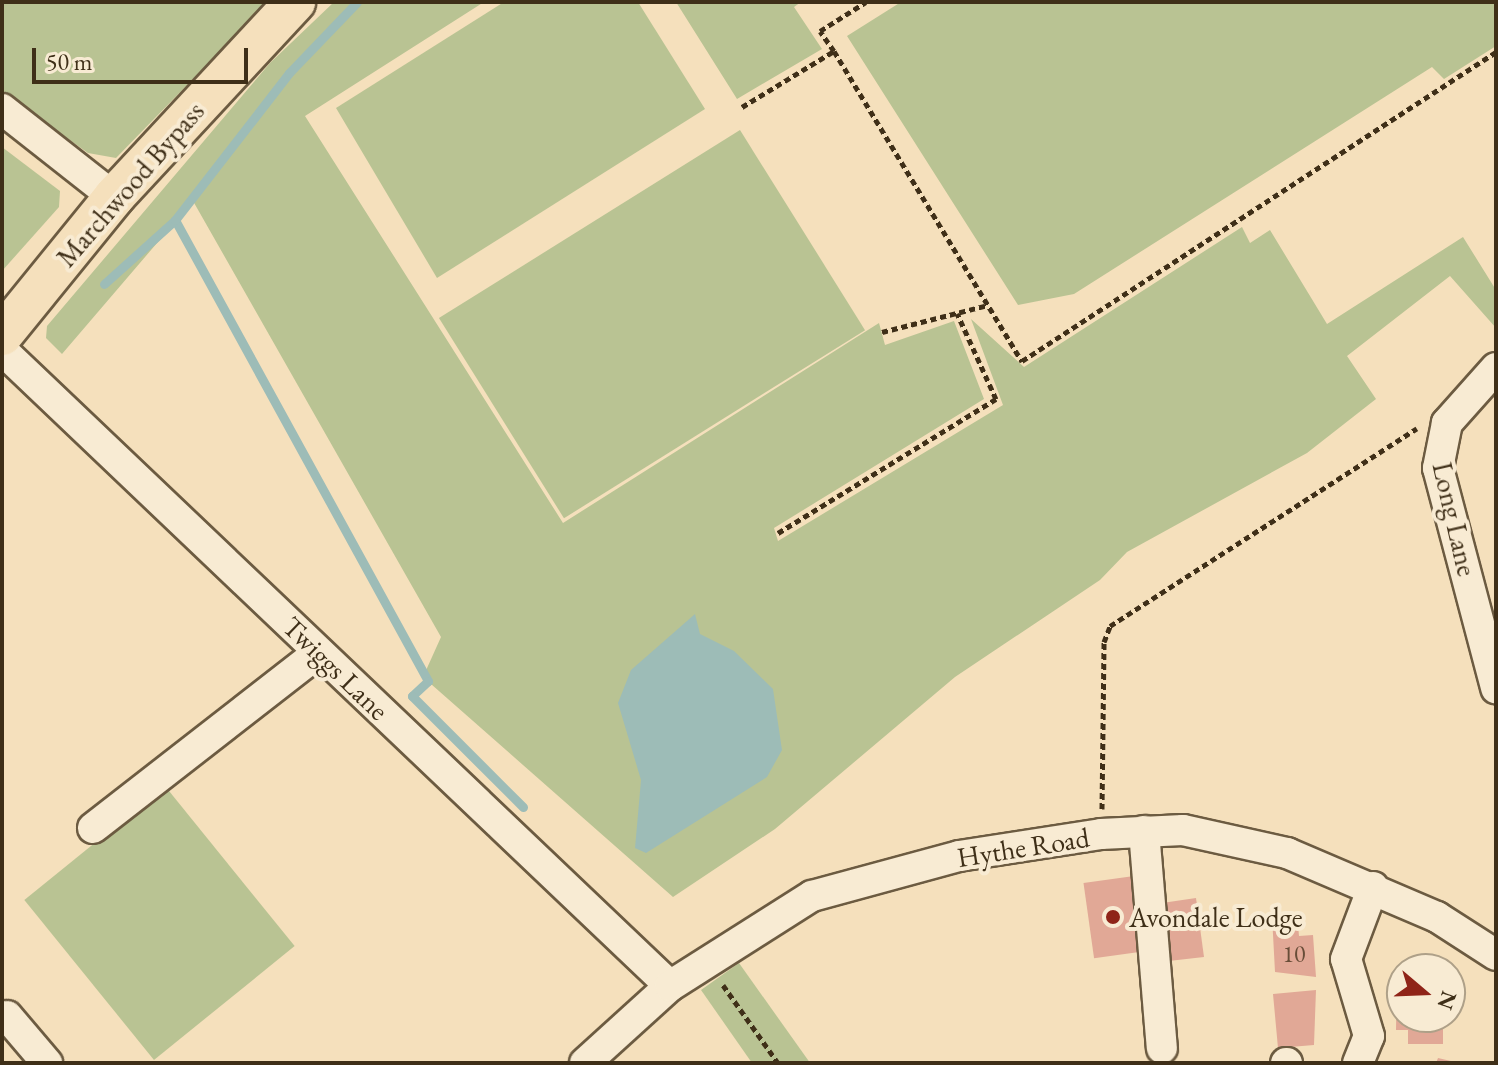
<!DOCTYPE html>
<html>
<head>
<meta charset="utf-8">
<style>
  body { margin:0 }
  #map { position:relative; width:1498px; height:1065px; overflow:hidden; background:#f5e0bc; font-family:"EB Garamond",serif }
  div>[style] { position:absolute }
  .green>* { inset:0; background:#b9c393; transform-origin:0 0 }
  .water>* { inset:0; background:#9dbcb7 }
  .stream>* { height:9px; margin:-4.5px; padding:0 4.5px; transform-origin:4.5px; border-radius:4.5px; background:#9dbcb7 }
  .building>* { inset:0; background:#e1a896; transform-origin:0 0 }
  .path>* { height:5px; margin-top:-2.5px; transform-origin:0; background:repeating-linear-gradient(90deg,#3f2f18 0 6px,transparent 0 10px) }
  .roads { filter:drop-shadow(2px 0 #6c5b41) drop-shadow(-2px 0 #6c5b41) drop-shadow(0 2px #6c5b41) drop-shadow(0 -2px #6c5b41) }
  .minor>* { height:30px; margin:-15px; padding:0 15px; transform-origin:15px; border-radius:15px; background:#f8ebd3 }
  .major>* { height:40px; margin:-20px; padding:0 20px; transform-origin:20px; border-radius:20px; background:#f5e0bc }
  .dots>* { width:22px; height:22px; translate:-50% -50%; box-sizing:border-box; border:4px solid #f8ebd3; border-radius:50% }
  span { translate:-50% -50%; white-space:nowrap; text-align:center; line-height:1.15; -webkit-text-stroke:8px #f8ebd3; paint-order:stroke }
  .number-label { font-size:24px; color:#684d38 }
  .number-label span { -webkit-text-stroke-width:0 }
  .street-label { font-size:28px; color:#3f2f18 }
  .poi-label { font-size:28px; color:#3f2f18 }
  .left { translate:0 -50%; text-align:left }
  .frame { position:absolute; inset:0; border:4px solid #3f2f18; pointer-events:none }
  .north { position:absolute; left:1386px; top:953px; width:80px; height:80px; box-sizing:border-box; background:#f8ebd3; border:2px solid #aea088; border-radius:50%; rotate:109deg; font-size:22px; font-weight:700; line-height:32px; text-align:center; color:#3f2f18 }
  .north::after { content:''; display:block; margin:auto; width:28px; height:36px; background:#8f2418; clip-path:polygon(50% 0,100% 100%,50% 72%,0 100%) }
  .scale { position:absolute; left:32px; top:48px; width:216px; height:36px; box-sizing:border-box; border:4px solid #3f2f18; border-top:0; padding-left:10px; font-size:24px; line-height:28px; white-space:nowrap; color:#3f2f18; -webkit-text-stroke:6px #f8ebd3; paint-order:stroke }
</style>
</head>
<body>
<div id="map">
  <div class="green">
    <i style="clip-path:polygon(2px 2px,268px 2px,116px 158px,88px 153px,2px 92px)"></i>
    <i style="clip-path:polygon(334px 2px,484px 2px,305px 116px,563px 523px,879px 323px,885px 345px,954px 321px,984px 399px,774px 528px,778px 541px,1003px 405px,971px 319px,1024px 367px,1242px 227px,1250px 243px,1270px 230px,1327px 324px,1463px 237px,1496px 290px,1496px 328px,1450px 276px,1347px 356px,1376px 399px,1307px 453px,1127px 552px,1100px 580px,955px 677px,775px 829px,673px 897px,423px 677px,441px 637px,193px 201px,62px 354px,46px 338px,47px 326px,270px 63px)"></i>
    <i style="clip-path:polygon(504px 2px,638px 2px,705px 109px,437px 278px,336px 108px)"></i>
    <i style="clip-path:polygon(676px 2px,801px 2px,794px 7px,822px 49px,737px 99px)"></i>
    <i style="clip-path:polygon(901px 2px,1496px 2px,1496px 46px,1444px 79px,1432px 67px,1074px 294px,1018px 305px,847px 36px)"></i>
    <i style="left:740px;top:130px;width:236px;height:355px;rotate:58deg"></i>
    <i style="clip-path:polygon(2px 147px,60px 191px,59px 207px,2px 271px)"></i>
    <i style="left:165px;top:786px;width:206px;height:181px;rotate:51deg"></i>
    <i style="clip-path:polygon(739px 963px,808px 1060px,810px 1063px,752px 1063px,701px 990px)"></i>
  </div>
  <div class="water">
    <i style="clip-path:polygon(695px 614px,700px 634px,734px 651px,773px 689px,782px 750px,767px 777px,646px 853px,635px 848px,641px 780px,618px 703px,631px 670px)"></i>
  </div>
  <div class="stream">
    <i style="left:175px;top:220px;width:526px;rotate:61.24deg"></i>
    <i style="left:428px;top:681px;width:22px;rotate:137deg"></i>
    <i style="left:412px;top:696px;width:157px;rotate:45deg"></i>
    <i style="left:104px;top:284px;width:96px;rotate:-42deg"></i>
    <i style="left:175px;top:220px;width:186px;rotate:-52.2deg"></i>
    <i style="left:289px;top:73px;width:98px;rotate:-46.2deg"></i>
  </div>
  <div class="building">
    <i style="left:1134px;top:876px;width:76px;height:51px;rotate:82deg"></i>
    <i style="clip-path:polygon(1196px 898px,1204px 957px,1160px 962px,1162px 903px)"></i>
    <i style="clip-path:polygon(1297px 914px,1299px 936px,1313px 935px,1316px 977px,1275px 972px,1272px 916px)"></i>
    <i style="clip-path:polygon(1397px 972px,1402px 1017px,1443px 1017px,1443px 1044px,1408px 1044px,1408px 1030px,1396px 1030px)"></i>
    <i style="clip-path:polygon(1316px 990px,1314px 1045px,1278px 1048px,1273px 994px)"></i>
    <i style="clip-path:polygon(1438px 1058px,1455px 1062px,1455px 1063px,1436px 1063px)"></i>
  </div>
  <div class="path">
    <i style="left:834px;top:51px;width:24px;rotate:-125deg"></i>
    <i style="left:820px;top:31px;width:54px;rotate:-32.2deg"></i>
    <i style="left:742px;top:107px;width:108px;rotate:-31.3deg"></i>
    <i style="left:834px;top:51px;width:363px;rotate:58.8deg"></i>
    <i style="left:1022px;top:361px;width:566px;rotate:-33.1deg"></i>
    <i style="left:882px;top:332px;width:109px;rotate:-14.3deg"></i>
    <i style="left:778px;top:533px;width:256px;rotate:-31.6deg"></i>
    <i style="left:996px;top:399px;width:94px;rotate:-114.4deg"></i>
    <i style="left:1102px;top:809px;width:167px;rotate:-89.3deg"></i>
    <i style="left:1104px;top:642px;width:17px;rotate:-69deg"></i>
    <i style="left:1110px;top:626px;width:365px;rotate:-32.8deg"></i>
    <i style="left:723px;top:985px;width:95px;rotate:54.8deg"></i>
  </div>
  <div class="roads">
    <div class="minor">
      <i style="left:2px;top:109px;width:142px;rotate:38.2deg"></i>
      <i style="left:2px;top:350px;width:922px;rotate:43.59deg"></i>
      <i style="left:1496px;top:368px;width:74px;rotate:131.7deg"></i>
      <i style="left:1447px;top:423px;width:46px;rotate:101.3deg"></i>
      <i style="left:1438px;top:468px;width:228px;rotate:75.2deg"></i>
      <i style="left:93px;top:828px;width:286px;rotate:-37.9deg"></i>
      <i style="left:1144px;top:831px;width:218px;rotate:85.3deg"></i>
      <i style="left:7px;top:1016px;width:62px;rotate:49.6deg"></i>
      <i style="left:585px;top:1063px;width:115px;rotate:-42.2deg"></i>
      <i style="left:670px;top:986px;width:168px;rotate:-32.4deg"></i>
      <i style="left:812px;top:896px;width:152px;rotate:-15.2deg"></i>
      <i style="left:959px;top:856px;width:144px;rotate:-8.8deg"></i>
      <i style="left:1101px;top:834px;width:82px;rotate:-2.8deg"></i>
      <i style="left:1183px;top:830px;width:107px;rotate:12.5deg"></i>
      <i style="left:1287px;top:853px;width:163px;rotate:23.1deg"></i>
      <i style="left:1437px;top:917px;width:70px;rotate:32.8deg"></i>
      <i style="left:1286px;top:1063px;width:1px"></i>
      <i style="left:1358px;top:1063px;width:29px;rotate:-68deg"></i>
      <i style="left:1369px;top:1036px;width:80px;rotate:-106.6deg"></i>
      <i style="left:1346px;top:959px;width:77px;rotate:-69.4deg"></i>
    </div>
    <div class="major">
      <i style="left:2px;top:335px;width:178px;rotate:-50.9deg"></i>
      <i style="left:114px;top:197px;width:266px;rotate:-47.1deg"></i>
    </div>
  </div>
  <div class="dots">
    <i style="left:1113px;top:917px;background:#8f2418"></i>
  </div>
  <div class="number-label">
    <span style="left:1294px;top:954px">10</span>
  </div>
  <div class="street-label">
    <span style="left:130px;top:184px;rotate:-49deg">Marchwood Bypass</span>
    <span style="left:1455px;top:519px;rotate:77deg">Long Lane</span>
    <span style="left:336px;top:668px;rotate:44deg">Twiggs Lane</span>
    <span style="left:1023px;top:847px;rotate:-9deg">Hythe Road</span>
  </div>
  <div class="poi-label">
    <span class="left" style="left:1129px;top:917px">Avondale Lodge</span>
  </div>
  <div class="frame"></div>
  <div class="north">N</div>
  <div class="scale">50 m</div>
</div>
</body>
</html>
